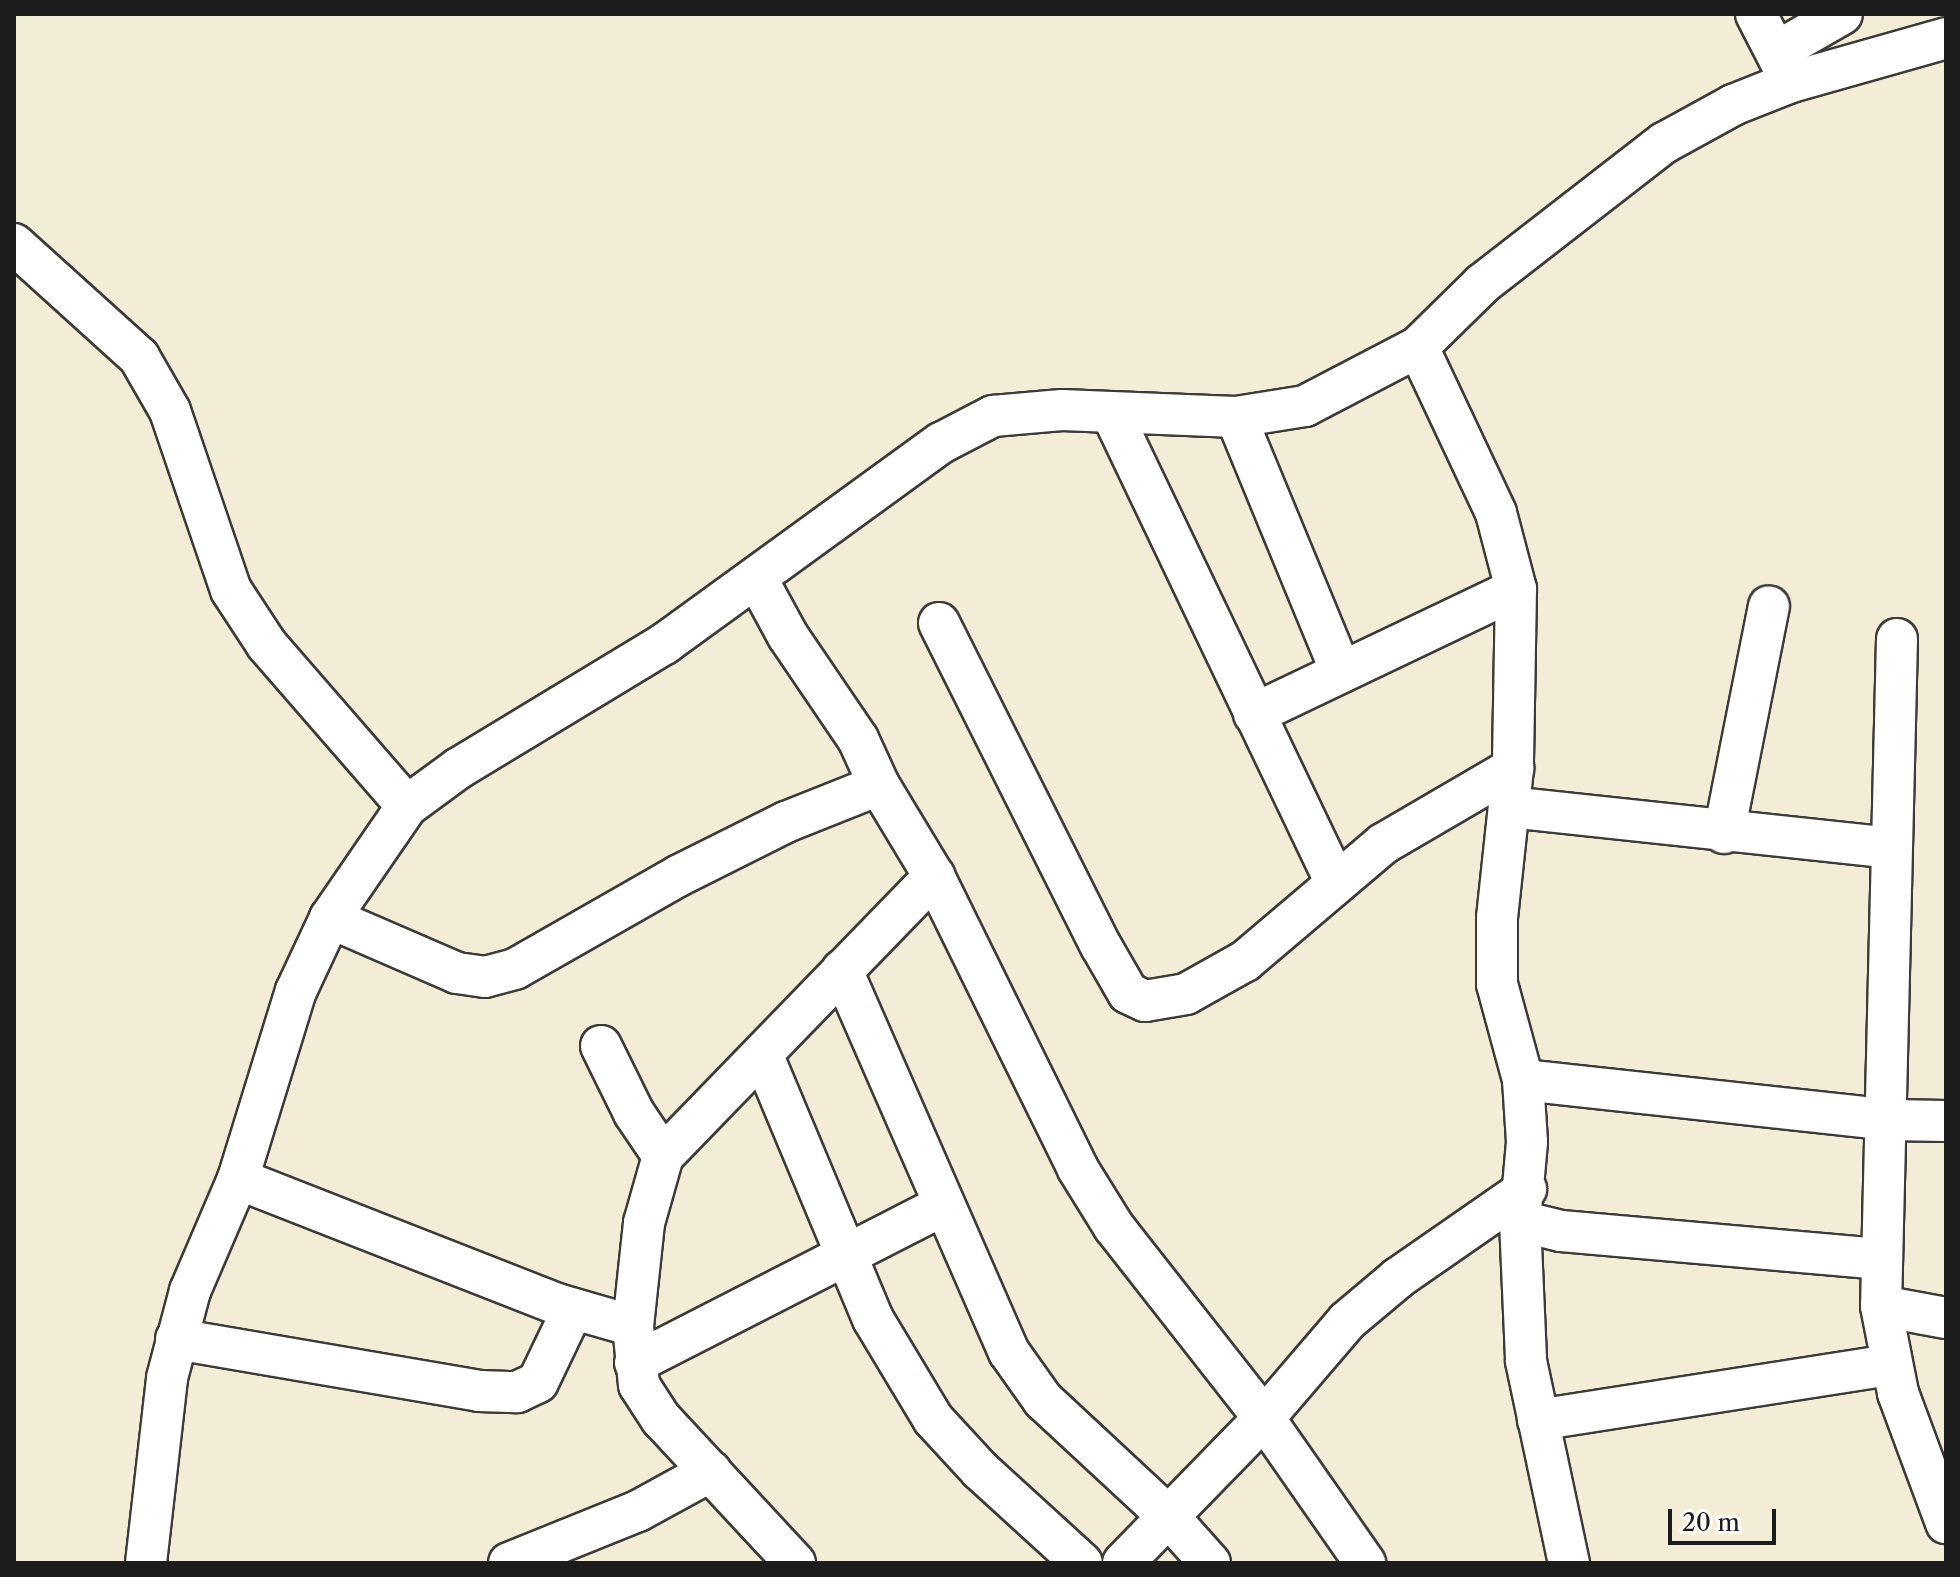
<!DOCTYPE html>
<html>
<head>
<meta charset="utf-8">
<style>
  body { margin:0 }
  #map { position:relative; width:1960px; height:1577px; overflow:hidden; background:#f3edd8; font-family:"Libre Caslon Text",serif }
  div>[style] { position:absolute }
  .roads { filter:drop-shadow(2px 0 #3c3b38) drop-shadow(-2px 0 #3c3b38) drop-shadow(0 2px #3c3b38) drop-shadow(0 -2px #3c3b38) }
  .minor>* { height:40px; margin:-20px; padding:0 20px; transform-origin:20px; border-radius:20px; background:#fff }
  span { translate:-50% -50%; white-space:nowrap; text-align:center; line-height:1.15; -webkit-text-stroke:8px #fdfcf7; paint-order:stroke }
  .frame { position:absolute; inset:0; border:16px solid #1c1c1c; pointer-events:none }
  .scale { position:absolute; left:1668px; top:1509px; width:108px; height:36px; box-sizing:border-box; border:4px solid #1c1c1c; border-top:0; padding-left:10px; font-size:24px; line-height:28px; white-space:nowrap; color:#1c1c1c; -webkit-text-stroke:6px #fdfcf7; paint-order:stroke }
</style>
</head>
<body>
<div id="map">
  <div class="roads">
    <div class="minor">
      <i style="left:1756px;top:14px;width:76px;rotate:62.8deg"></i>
      <i style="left:1776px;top:52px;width:76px;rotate:-29.9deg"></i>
      <i style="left:14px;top:244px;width:169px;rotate:42.1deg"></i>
      <i style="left:139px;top:357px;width:62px;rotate:60.1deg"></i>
      <i style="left:170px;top:411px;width:189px;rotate:71.2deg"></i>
      <i style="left:231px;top:590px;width:66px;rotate:56.8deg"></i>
      <i style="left:267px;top:645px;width:213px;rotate:49deg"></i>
      <i style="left:1418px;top:347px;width:183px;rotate:64.8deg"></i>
      <i style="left:1496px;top:513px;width:79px;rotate:75.3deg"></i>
      <i style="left:1516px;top:589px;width:179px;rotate:91deg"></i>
      <i style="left:1513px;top:768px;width:151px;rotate:96.1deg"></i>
      <i style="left:1497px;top:918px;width:66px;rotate:90deg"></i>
      <i style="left:1497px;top:984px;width:99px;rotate:74.8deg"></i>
      <i style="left:1523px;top:1080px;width:62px;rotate:86.3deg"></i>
      <i style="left:1527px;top:1142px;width:79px;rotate:95.1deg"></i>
      <i style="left:1520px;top:1221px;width:140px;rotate:87.5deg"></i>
      <i style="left:1526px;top:1361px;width:207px;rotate:78deg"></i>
      <i style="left:1111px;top:412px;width:520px;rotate:64.47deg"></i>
      <i style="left:1236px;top:417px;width:276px;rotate:67.6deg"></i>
      <i style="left:757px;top:579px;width:65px;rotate:61.5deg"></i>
      <i style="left:788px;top:636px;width:125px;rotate:55.8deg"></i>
      <i style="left:858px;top:739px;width:51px;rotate:65.5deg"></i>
      <i style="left:879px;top:785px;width:106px;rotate:58.9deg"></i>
      <i style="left:934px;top:876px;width:326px;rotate:63.8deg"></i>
      <i style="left:1078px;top:1169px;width:68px;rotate:58.2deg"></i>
      <i style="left:1114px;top:1227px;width:243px;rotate:51.9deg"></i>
      <i style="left:1264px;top:1418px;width:177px;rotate:55.1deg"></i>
      <i style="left:939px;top:623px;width:361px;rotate:63.4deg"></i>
      <i style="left:1101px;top:946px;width:54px;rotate:60.1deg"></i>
      <i style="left:1128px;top:993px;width:19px;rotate:25deg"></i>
      <i style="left:1145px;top:1001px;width:42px;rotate:-9.7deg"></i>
      <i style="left:1186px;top:994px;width:68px;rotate:-29.2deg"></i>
      <i style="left:1245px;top:961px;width:181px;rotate:-40.3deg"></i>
      <i style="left:1383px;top:844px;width:151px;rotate:-30.3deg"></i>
      <i style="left:1897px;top:639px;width:667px;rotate:91.37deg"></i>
      <i style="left:1881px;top:1306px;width:89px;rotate:78.9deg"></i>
      <i style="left:1898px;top:1393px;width:139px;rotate:69.7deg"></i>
      <i style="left:1254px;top:714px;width:290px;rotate:-25.5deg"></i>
      <i style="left:1509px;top:807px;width:383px;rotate:6.1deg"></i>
      <i style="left:1724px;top:833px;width:231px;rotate:-78.8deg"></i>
      <i style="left:330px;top:918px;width:138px;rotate:23.4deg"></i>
      <i style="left:457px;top:973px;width:28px;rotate:8deg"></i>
      <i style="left:485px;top:977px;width:31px;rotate:-15deg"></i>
      <i style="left:515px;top:969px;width:188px;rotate:-29.7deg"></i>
      <i style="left:678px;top:876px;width:121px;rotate:-26.6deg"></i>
      <i style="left:786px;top:822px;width:100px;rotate:-21.7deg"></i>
      <i style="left:842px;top:970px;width:417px;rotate:66.4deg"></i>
      <i style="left:1009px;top:1352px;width:59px;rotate:54.7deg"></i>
      <i style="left:1043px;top:1400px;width:171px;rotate:42.9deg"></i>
      <i style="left:1168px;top:1516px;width:63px;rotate:48.2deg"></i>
      <i style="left:601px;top:1046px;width:75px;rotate:63.8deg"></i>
      <i style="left:634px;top:1113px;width:52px;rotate:56deg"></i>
      <i style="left:763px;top:1056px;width:285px;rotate:67.3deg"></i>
      <i style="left:873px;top:1319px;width:117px;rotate:59deg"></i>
      <i style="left:933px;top:1419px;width:69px;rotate:47.3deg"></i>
      <i style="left:980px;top:1470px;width:138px;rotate:42.4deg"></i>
      <i style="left:1523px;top:1080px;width:368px;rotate:6.2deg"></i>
      <i style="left:1889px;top:1120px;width:57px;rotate:1deg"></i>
      <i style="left:238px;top:1179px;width:343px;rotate:21.4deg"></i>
      <i style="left:557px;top:1304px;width:79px;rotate:16.1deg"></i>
      <i style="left:1520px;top:1221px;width:42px;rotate:13.7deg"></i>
      <i style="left:1561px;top:1231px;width:319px;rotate:5deg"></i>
      <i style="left:1881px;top:1306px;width:66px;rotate:10.5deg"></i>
      <i style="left:176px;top:1339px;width:307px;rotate:9.7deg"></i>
      <i style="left:479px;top:1391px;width:38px;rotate:2deg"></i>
      <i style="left:517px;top:1392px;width:23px;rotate:-25deg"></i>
      <i style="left:538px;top:1382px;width:81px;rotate:-64.4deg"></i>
      <i style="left:635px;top:1363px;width:345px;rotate:-27.1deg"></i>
      <i style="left:1538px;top:1420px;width:357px;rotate:-8.9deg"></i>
      <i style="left:146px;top:1563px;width:186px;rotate:-83.5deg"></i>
      <i style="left:167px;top:1378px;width:90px;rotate:-75.2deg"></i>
      <i style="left:190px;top:1291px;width:122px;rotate:-66.8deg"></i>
      <i style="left:238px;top:1179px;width:197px;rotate:-72.9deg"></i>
      <i style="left:296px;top:991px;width:81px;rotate:-65deg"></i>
      <i style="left:330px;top:918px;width:136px;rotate:-55.5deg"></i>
      <i style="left:407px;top:806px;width:64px;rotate:-36.2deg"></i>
      <i style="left:459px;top:768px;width:240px;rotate:-31.2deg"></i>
      <i style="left:664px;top:644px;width:342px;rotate:-36deg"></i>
      <i style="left:941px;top:443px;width:59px;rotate:-27.4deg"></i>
      <i style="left:993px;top:416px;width:69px;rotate:-5deg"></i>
      <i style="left:1062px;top:410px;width:174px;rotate:2.3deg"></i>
      <i style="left:1236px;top:417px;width:70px;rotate:-9.1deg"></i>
      <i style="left:1305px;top:406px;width:127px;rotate:-27.6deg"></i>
      <i style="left:1418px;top:347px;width:90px;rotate:-44.5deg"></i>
      <i style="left:1482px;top:284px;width:230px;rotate:-37.8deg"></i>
      <i style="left:1664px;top:143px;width:79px;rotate:-28.8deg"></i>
      <i style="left:1733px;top:105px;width:62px;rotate:-21.6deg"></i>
      <i style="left:1791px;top:82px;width:161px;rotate:-15.8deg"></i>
      <i style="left:509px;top:1563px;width:139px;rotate:-22deg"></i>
      <i style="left:638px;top:1511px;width:83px;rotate:-28.7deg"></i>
      <i style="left:795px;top:1563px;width:197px;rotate:-132.9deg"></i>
      <i style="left:661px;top:1419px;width:40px;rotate:-122.9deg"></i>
      <i style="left:639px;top:1385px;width:59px;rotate:-95.8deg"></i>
      <i style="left:633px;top:1326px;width:104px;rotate:-83.9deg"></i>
      <i style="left:644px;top:1223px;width:70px;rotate:-74.2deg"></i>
      <i style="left:663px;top:1156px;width:390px;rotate:-45.9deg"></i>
      <i style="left:1123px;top:1563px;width:202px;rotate:-45.8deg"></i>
      <i style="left:1264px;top:1418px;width:128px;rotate:-49.4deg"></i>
      <i style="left:1347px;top:1321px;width:67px;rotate:-40.1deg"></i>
      <i style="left:1398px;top:1278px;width:156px;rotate:-34.8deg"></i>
    </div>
  </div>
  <div class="frame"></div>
  <div class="scale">20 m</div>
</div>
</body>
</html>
